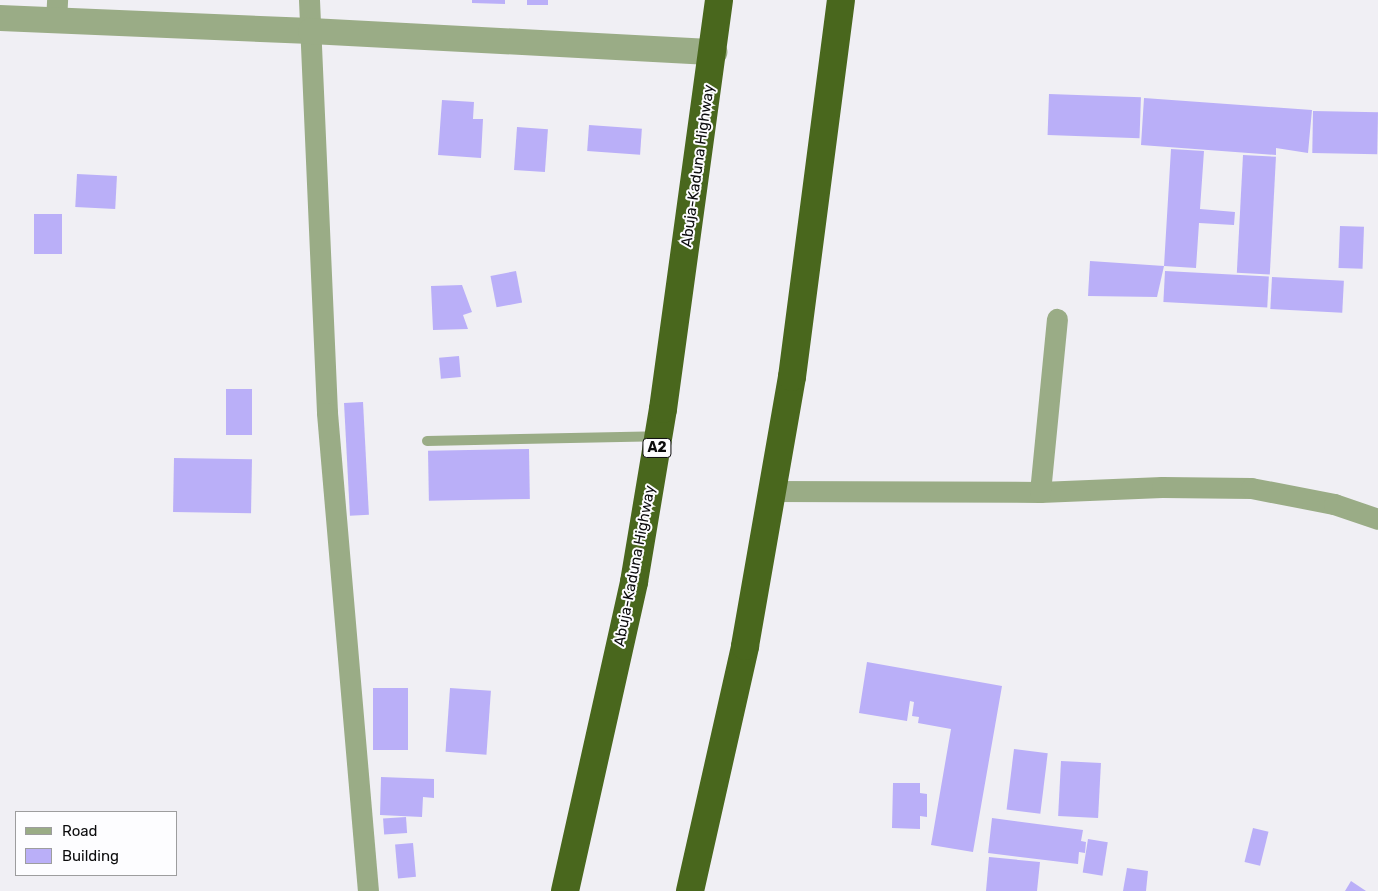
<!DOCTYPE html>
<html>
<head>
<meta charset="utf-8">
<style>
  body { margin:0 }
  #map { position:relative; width:1378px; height:891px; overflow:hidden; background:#f0eff4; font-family:Rubik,sans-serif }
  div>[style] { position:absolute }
  .building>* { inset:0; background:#baaff8; transform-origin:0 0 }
  .service>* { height:10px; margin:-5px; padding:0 5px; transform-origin:5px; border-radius:5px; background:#9aac86 }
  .minor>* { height:21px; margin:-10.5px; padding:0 10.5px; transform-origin:10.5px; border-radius:10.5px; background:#9aac86 }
  .tertiary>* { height:26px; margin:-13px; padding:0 13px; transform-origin:13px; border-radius:13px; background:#9aac86 }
  .trunk>* { height:28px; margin:-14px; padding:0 14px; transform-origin:14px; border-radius:14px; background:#49671d }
  span { translate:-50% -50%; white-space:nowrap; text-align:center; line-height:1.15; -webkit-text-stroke:4px #fdfdff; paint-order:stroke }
  .shield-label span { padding:1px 4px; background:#fdfdff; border:1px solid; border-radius:4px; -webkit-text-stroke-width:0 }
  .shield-label { font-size:14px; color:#0c0c0d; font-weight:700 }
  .street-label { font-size:15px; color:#0c0c0d }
  .legend { position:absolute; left:15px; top:811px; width:162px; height:65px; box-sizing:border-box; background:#fdfdff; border:1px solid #9d9d9e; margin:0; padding:6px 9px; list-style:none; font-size:15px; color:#0c0c0d }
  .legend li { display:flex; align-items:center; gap:10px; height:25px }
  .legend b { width:25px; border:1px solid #9d9d9e }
</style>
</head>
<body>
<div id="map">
  <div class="building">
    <i style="clip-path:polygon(472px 0,505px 0,505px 4px,472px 3px)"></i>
    <i style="left:527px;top:0;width:21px;height:5px"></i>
    <i style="left:1049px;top:94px;width:92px;height:41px;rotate:2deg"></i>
    <i style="clip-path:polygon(1144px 98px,1312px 110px,1308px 153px,1276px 148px,1276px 155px,1141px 145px)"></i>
    <i style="clip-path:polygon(442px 100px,474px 102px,473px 119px,483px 119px,481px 158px,438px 155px)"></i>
    <i style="left:1313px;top:111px;width:65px;height:42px;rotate:1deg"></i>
    <i style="left:589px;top:125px;width:53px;height:26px;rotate:4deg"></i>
    <i style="left:517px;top:127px;width:31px;height:43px;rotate:4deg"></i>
    <i style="clip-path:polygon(1171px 149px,1204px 151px,1200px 209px,1235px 212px,1234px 225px,1199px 223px,1196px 268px,1164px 266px)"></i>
    <i style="left:1243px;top:155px;width:33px;height:118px;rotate:3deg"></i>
    <i style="left:77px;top:174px;width:40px;height:33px;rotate:3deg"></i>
    <i style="left:34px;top:214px;width:28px;height:40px"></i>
    <i style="left:1340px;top:226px;width:24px;height:42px;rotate:2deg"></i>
    <i style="clip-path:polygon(1090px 261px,1164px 266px,1157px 297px,1088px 296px)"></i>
    <i style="left:516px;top:271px;width:32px;height:26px;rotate:79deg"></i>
    <i style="left:1165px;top:271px;width:104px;height:31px;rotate:3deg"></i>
    <i style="left:1272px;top:277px;width:72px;height:32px;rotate:3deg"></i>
    <i style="clip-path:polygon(462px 285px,472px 312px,463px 315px,468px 329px,433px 330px,431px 286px)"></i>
    <i style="left:459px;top:356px;width:21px;height:20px;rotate:85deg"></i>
    <i style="left:226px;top:389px;width:26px;height:46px"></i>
    <i style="left:363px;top:402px;width:113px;height:19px;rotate:87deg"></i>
    <i style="left:529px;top:449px;width:50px;height:101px;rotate:89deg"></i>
    <i style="left:174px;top:458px;width:78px;height:54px;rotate:1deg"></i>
    <i style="clip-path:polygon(867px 662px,1002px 686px,973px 852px,931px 845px,951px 729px,918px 723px,919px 717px,912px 716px,914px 702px,910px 701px,907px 721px,859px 713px)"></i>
    <i style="left:373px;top:688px;width:35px;height:62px"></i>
    <i style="left:450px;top:688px;width:41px;height:64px;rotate:4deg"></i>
    <i style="left:1014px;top:749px;width:34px;height:61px;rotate:7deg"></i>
    <i style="left:1061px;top:761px;width:40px;height:55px;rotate:3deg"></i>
    <i style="clip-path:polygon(381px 777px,434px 779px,434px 798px,423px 797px,422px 817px,380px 815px)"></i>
    <i style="clip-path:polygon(893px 783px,920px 783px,920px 793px,927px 794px,927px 817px,920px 816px,920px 829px,892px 828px)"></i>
    <i style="left:406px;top:817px;width:16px;height:23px;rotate:86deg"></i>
    <i style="clip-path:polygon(992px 818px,1083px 830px,1081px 841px,1086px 842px,1085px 853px,1079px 852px,1078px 864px,988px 853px)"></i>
    <i style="left:1253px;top:828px;width:16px;height:35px;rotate:14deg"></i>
    <i style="left:1088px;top:839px;width:20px;height:34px;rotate:9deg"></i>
    <i style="left:413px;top:843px;width:34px;height:18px;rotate:85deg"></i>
    <i style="clip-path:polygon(989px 857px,1040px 862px,1037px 891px,986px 891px)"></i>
    <i style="clip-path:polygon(1127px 868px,1148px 871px,1146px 891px,1123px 891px)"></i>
    <i style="clip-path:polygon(1351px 881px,1366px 891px,1345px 891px)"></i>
  </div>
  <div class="service">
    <i style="left:427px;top:441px;width:231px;rotate:-1.2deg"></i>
  </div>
  <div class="minor">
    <i style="left:309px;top:0;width:413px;rotate:87.5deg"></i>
    <i style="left:327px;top:413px;width:480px;rotate:85.1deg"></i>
    <i style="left:56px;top:21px;width:21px;rotate:-87deg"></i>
    <i style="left:772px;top:491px;width:268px;rotate:0.2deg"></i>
    <i style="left:1040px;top:492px;width:122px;rotate:-2.3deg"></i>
    <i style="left:1162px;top:487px;width:89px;rotate:0.6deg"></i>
    <i style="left:1251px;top:488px;width:85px;rotate:10.9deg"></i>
    <i style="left:1334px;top:504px;width:46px;rotate:18.8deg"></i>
    <i style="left:1040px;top:492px;width:174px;rotate:-84.4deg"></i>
  </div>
  <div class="tertiary">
    <i style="left:0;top:18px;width:311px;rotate:2.4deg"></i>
    <i style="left:311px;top:31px;width:404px;rotate:3deg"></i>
  </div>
  <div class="trunk">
    <i style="left:565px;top:891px;width:317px;rotate:-77.4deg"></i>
    <i style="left:634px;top:582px;width:175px;rotate:-80.5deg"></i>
    <i style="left:663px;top:409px;width:413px;rotate:-82.2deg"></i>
    <i style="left:690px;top:891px;width:251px;rotate:-77.3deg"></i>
    <i style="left:745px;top:646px;width:273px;rotate:-80.1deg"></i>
    <i style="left:792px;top:377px;width:380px;rotate:-82.6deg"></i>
  </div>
  <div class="shield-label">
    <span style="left:657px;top:448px">A2</span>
  </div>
  <div class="street-label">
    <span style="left:698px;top:166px;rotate:-82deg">Abuja-Kaduna Highway</span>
    <span style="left:635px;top:566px;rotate:-79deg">Abuja-Kaduna Highway</span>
  </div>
  <ul class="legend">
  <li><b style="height:6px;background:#9aac86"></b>Road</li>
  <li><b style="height:14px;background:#baaff8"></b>Building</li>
  </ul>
</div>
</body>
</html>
